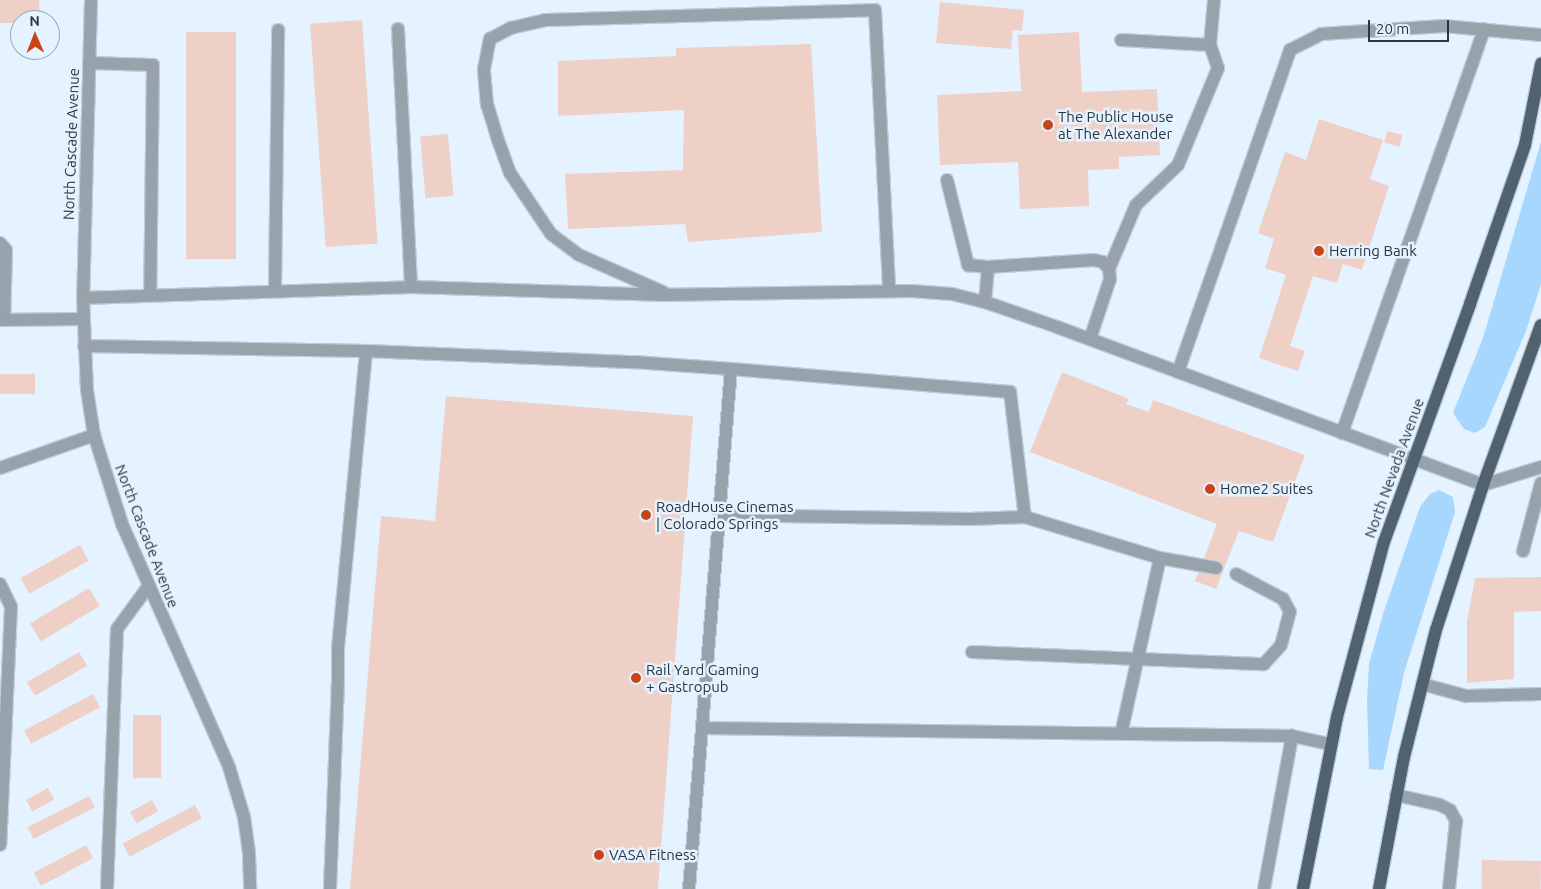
<!DOCTYPE html>
<html>
<head>
<meta charset="utf-8">
<style>
  body { margin:0 }
  #map { position:relative; width:1541px; height:889px; overflow:hidden; background:#e4f3ff; font-family:Ubuntu,sans-serif }
  div>[style] { position:absolute }
  .green>* { inset:0; background:#a7d7fd }
  .building>* { inset:0; background:#efd0c7; transform-origin:0 0 }
  .roads { filter:drop-shadow(1px 0 #bfcdd8) drop-shadow(-1px 0 #bfcdd8) drop-shadow(0 1px #bfcdd8) drop-shadow(0 -1px #bfcdd8) }
  .service>* { height:12px; margin:-6px; padding:0 6px; transform-origin:6px; border-radius:6px; background:#98a2ab }
  .tertiary>* { height:12px; margin:-6px; padding:0 6px; transform-origin:6px; border-radius:6px; background:#98a2ab }
  .primary>* { height:12px; margin:-6px; padding:0 6px; transform-origin:6px; border-radius:6px; background:#506270 }
  .dots>* { width:14px; height:14px; translate:-50% -50%; box-sizing:border-box; border:2px solid #e4f3ff; border-radius:50% }
  span { translate:-50% -50%; white-space:nowrap; text-align:center; line-height:1.15; -webkit-text-stroke:5px #e4f3ff; paint-order:stroke }
  .poi-label { font-size:15px; color:#2d363e }
  .left { translate:0 -50%; text-align:left }
  .street-label { font-size:15px; color:#2d363e }
  .north { position:absolute; left:10px; top:10px; width:50px; height:50px; box-sizing:border-box; background:#e4f3ff; border:1px solid #9ba7b2; border-radius:50%; rotate:359deg; font-size:14px; font-weight:700; line-height:20px; text-align:center; color:#2d363e }
  .north::after { content:''; display:block; margin:auto; width:18px; height:22px; background:#cc4317; clip-path:polygon(50% 0,100% 100%,50% 72%,0 100%) }
  .scale { position:absolute; left:1368px; top:20px; width:81px; height:22px; box-sizing:border-box; border:2px solid #2d363e; border-top:0; padding-left:6px; font-size:15px; line-height:18px; white-space:nowrap; color:#2d363e; -webkit-text-stroke:4px #e4f3ff; paint-order:stroke }
</style>
</head>
<body>
<div id="map">
  <div class="green">
    <i style="clip-path:polygon(1541px 142px,1541px 284px,1526px 331px,1485px 427px,1475px 433px,1464px 429px,1453px 413px,1483px 338px)"></i>
    <i style="clip-path:polygon(1439px 490px,1453px 497px,1455px 512px,1404px 673px,1383px 770px,1369px 769px,1367px 700px,1369px 664px,1384px 611px,1420px 507px,1430px 494px)"></i>
  </div>
  <div class="building">
    <i style="clip-path:polygon(0 0,39px 0,40px 20px,20px 20px,20px 23px,0 23px)"></i>
    <i style="clip-path:polygon(940px 2px,1024px 10px,1022px 31px,1013px 30px,1011px 49px,936px 43px)"></i>
    <i style="left:362px;top:20px;width:224px;height:52px;rotate:86deg"></i>
    <i style="left:186px;top:32px;width:50px;height:227px"></i>
    <i style="clip-path:polygon(1079px 32px,1082px 92px,1157px 89px,1160px 155px,1119px 157px,1119px 169px,1088px 170px,1089px 206px,1020px 209px,1018px 162px,940px 165px,937px 95px,1021px 91px,1018px 35px)"></i>
    <i style="clip-path:polygon(811px 44px,822px 232px,688px 242px,685px 224px,568px 229px,565px 174px,683px 170px,684px 110px,558px 116px,558px 61px,676px 56px,676px 48px)"></i>
    <i style="clip-path:polygon(1319px 119px,1383px 140px,1370px 179px,1389px 186px,1362px 270px,1343px 264px,1337px 283px,1313px 276px,1290px 346px,1305px 351px,1298px 371px,1259px 358px,1286px 275px,1265px 268px,1274px 239px,1258px 233px,1285px 152px,1306px 160px)"></i>
    <i style="left:1387px;top:131px;width:16px;height:12px;rotate:14deg"></i>
    <i style="left:448px;top:134px;width:62px;height:28px;rotate:85deg"></i>
    <i style="clip-path:polygon(1062px 372px,1129px 399px,1126px 404px,1149px 412px,1153px 400px,1305px 455px,1273px 542px,1239px 531px,1216px 589px,1195px 581px,1217px 524px,1030px 452px)"></i>
    <i style="left:35px;top:374px;width:20px;height:35px;rotate:90deg"></i>
    <i style="clip-path:polygon(446px 396px,693px 416px,658px 889px,350px 889px,381px 516px,435px 521px)"></i>
    <i style="left:80px;top:545px;width:18px;height:68px;rotate:61deg"></i>
    <i style="clip-path:polygon(1541px 577px,1541px 611px,1514px 612px,1514px 679px,1467px 683px,1467px 621px,1475px 578px)"></i>
    <i style="left:89px;top:588px;width:21px;height:69px;rotate:59deg"></i>
    <i style="left:79px;top:652px;width:16px;height:60px;rotate:60deg"></i>
    <i style="left:93px;top:694px;width:15px;height:78px;rotate:62deg"></i>
    <i style="left:133px;top:715px;width:28px;height:63px"></i>
    <i style="left:48px;top:788px;width:13px;height:25px;rotate:61deg"></i>
    <i style="left:89px;top:796px;width:13px;height:69px;rotate:63deg"></i>
    <i style="left:152px;top:800px;width:13px;height:25px;rotate:61deg"></i>
    <i style="left:195px;top:805px;width:15px;height:82px;rotate:62deg"></i>
    <i style="left:86px;top:845px;width:15px;height:59px;rotate:62deg"></i>
    <i style="left:1482px;top:860px;width:59px;height:29px;rotate:1deg"></i>
  </div>
  <div class="roads">
    <div class="service">
      <i style="left:398px;top:29px;width:258px;rotate:87.1deg"></i>
      <i style="left:1210px;top:45px;width:45px;rotate:-84.9deg"></i>
      <i style="left:89px;top:63px;width:64px;rotate:1.8deg"></i>
      <i style="left:153px;top:65px;width:230px;rotate:90.7deg"></i>
      <i style="left:947px;top:180px;width:88px;rotate:76.1deg"></i>
      <i style="left:968px;top:265px;width:20px;rotate:6deg"></i>
      <i style="left:0;top:243px;width:9px;rotate:49deg"></i>
      <i style="left:6px;top:250px;width:70px;rotate:91.6deg"></i>
      <i style="left:1109px;top:269px;width:69px;rotate:-67.1deg"></i>
      <i style="left:1136px;top:205px;width:58px;rotate:-43.6deg"></i>
      <i style="left:1178px;top:165px;width:105px;rotate:-67.6deg"></i>
      <i style="left:1218px;top:68px;width:24px;rotate:-109deg"></i>
      <i style="left:1210px;top:45px;width:89px;rotate:-176.8deg"></i>
      <i style="left:275px;top:291px;width:261px;rotate:-89.3deg"></i>
      <i style="left:663px;top:292px;width:92px;rotate:-156.2deg"></i>
      <i style="left:579px;top:255px;width:35px;rotate:-143deg"></i>
      <i style="left:551px;top:234px;width:73px;rotate:-123.9deg"></i>
      <i style="left:510px;top:173px;width:35px;rotate:-110deg"></i>
      <i style="left:498px;top:140px;width:37px;rotate:-107deg"></i>
      <i style="left:487px;top:105px;width:36px;rotate:-95deg"></i>
      <i style="left:484px;top:69px;width:31px;rotate:-79deg"></i>
      <i style="left:490px;top:39px;width:24px;rotate:-28deg"></i>
      <i style="left:511px;top:28px;width:35px;rotate:-13deg"></i>
      <i style="left:545px;top:20px;width:330px;rotate:-1.7deg"></i>
      <i style="left:875px;top:10px;width:281px;rotate:87.1deg"></i>
      <i style="left:83px;top:298px;width:328px;rotate:-1.9deg"></i>
      <i style="left:411px;top:287px;width:248px;rotate:1.8deg"></i>
      <i style="left:659px;top:295px;width:252px;rotate:-0.9deg"></i>
      <i style="left:911px;top:291px;width:41px;rotate:4.2deg"></i>
      <i style="left:952px;top:294px;width:34px;rotate:14deg"></i>
      <i style="left:985px;top:302px;width:76px;rotate:19.1deg"></i>
      <i style="left:1057px;top:327px;width:454px;rotate:20.3deg"></i>
      <i style="left:1483px;top:485px;width:61px;rotate:-17.2deg"></i>
      <i style="left:985px;top:302px;width:35px;rotate:-85deg"></i>
      <i style="left:988px;top:267px;width:106px;rotate:-3.8deg"></i>
      <i style="left:1094px;top:260px;width:9px;rotate:13deg"></i>
      <i style="left:1103px;top:262px;width:9px;rotate:49deg"></i>
      <i style="left:1109px;top:269px;width:10px;rotate:84deg"></i>
      <i style="left:1110px;top:279px;width:63px;rotate:108.4deg"></i>
      <i style="left:0;top:320px;width:83px;rotate:-0.7deg"></i>
      <i style="left:84px;top:346px;width:282px;rotate:1deg"></i>
      <i style="left:366px;top:351px;width:268px;rotate:2.4deg"></i>
      <i style="left:634px;top:362px;width:97px;rotate:4.1deg"></i>
      <i style="left:731px;top:369px;width:522px;rotate:94.62deg"></i>
      <i style="left:731px;top:369px;width:280px;rotate:4.7deg"></i>
      <i style="left:1010px;top:392px;width:126px;rotate:83.2deg"></i>
      <i style="left:1178px;top:372px;width:341px;rotate:-70.8deg"></i>
      <i style="left:1290px;top:50px;width:35px;rotate:-27deg"></i>
      <i style="left:1321px;top:34px;width:123px;rotate:-3.7deg"></i>
      <i style="left:1444px;top:26px;width:97px;rotate:5.3deg"></i>
      <i style="left:1342px;top:433px;width:428px;rotate:-70.6deg"></i>
      <i style="left:0;top:468px;width:100px;rotate:-19.3deg"></i>
      <i style="left:720px;top:515px;width:249px;rotate:0.9deg"></i>
      <i style="left:969px;top:519px;width:56px;rotate:-2deg"></i>
      <i style="left:1025px;top:517px;width:141px;rotate:16.9deg"></i>
      <i style="left:1160px;top:558px;width:180px;rotate:102.5deg"></i>
      <i style="left:1523px;top:551px;width:70px;rotate:-75.2deg"></i>
      <i style="left:1160px;top:558px;width:57px;rotate:10.1deg"></i>
      <i style="left:0;top:584px;width:25px;rotate:64deg"></i>
      <i style="left:11px;top:607px;width:238px;rotate:92.6deg"></i>
      <i style="left:972px;top:652px;width:292px;rotate:2.4deg"></i>
      <i style="left:1264px;top:664px;width:25px;rotate:-48deg"></i>
      <i style="left:1281px;top:645px;width:34px;rotate:-75deg"></i>
      <i style="left:1290px;top:612px;width:15px;rotate:-118deg"></i>
      <i style="left:1283px;top:599px;width:53px;rotate:-152deg"></i>
      <i style="left:1422px;top:684px;width:46px;rotate:15.3deg"></i>
      <i style="left:1466px;top:696px;width:75px;rotate:-1.5deg"></i>
      <i style="left:702px;top:728px;width:590px;rotate:0.78deg"></i>
      <i style="left:1292px;top:736px;width:40px;rotate:12deg"></i>
      <i style="left:1396px;top:795px;width:45px;rotate:12.8deg"></i>
      <i style="left:1440px;top:805px;width:11px;rotate:27deg"></i>
      <i style="left:1450px;top:810px;width:13px;rotate:61deg"></i>
      <i style="left:1456px;top:821px;width:68px;rotate:95.9deg"></i>
      <i style="left:107px;top:889px;width:260px;rotate:-87.8deg"></i>
      <i style="left:117px;top:629px;width:52px;rotate:-53.6deg"></i>
      <i style="left:330px;top:889px;width:210px;rotate:-87.8deg"></i>
      <i style="left:338px;top:679px;width:31px;rotate:-90deg"></i>
      <i style="left:338px;top:648px;width:298px;rotate:-84.6deg"></i>
      <i style="left:1264px;top:889px;width:156px;rotate:-79.6deg"></i>
    </div>
    <div class="tertiary">
      <i style="left:91px;top:0;width:298px;rotate:91.5deg"></i>
      <i style="left:83px;top:298px;width:92px;rotate:87.5deg"></i>
      <i style="left:87px;top:390px;width:46px;rotate:81.2deg"></i>
      <i style="left:94px;top:435px;width:93px;rotate:72.5deg"></i>
      <i style="left:122px;top:524px;width:266px;rotate:66.2deg"></i>
      <i style="left:229px;top:767px;width:52px;rotate:73.3deg"></i>
      <i style="left:244px;top:817px;width:37px;rotate:82deg"></i>
      <i style="left:249px;top:854px;width:35px;rotate:88deg"></i>
    </div>
    <div class="primary">
      <i style="left:1303px;top:889px;width:175px;rotate:-78.8deg"></i>
      <i style="left:1337px;top:717px;width:181px;rotate:-75deg"></i>
      <i style="left:1384px;top:542px;width:253px;rotate:-70.1deg"></i>
      <i style="left:1470px;top:304px;width:168px;rotate:-70.9deg"></i>
      <i style="left:1525px;top:145px;width:83px;rotate:-78.8deg"></i>
      <i style="left:1379px;top:889px;width:134px;rotate:-79.3deg"></i>
      <i style="left:1404px;top:757px;width:131px;rotate:-75.9deg"></i>
      <i style="left:1436px;top:630px;width:152px;rotate:-72deg"></i>
      <i style="left:1483px;top:485px;width:170px;rotate:-70.1deg"></i>
    </div>
  </div>
  <div class="dots">
    <i style="left:1048px;top:125px;background:#cc4317"></i>
    <i style="left:1319px;top:251px;background:#cc4317"></i>
    <i style="left:1210px;top:489px;background:#cc4317"></i>
    <i style="left:646px;top:515px;background:#cc4317"></i>
    <i style="left:636px;top:678px;background:#cc4317"></i>
    <i style="left:599px;top:855px;background:#cc4317"></i>
  </div>
  <div class="poi-label">
    <span class="left" style="left:1058px;top:125px">The Public House<br>at The Alexander</span>
    <span class="left" style="left:1329px;top:251px">Herring Bank</span>
    <span class="left" style="left:1220px;top:489px">Home2 Suites</span>
    <span class="left" style="left:656px;top:515px">RoadHouse Cinemas<br>| Colorado Springs</span>
    <span class="left" style="left:646px;top:678px">Rail Yard Gaming<br>+ Gastropub</span>
    <span class="left" style="left:609px;top:855px">VASA Fitness</span>
  </div>
  <div class="street-label">
    <span style="left:71px;top:144px;rotate:-88deg">North Cascade Avenue</span>
    <span style="left:1394px;top:468px;rotate:-70deg">North Nevada Avenue</span>
    <span style="left:147px;top:536px;rotate:69deg">North Cascade Avenue</span>
  </div>
  <div class="north">N</div>
  <div class="scale">20 m</div>
</div>
</body>
</html>
